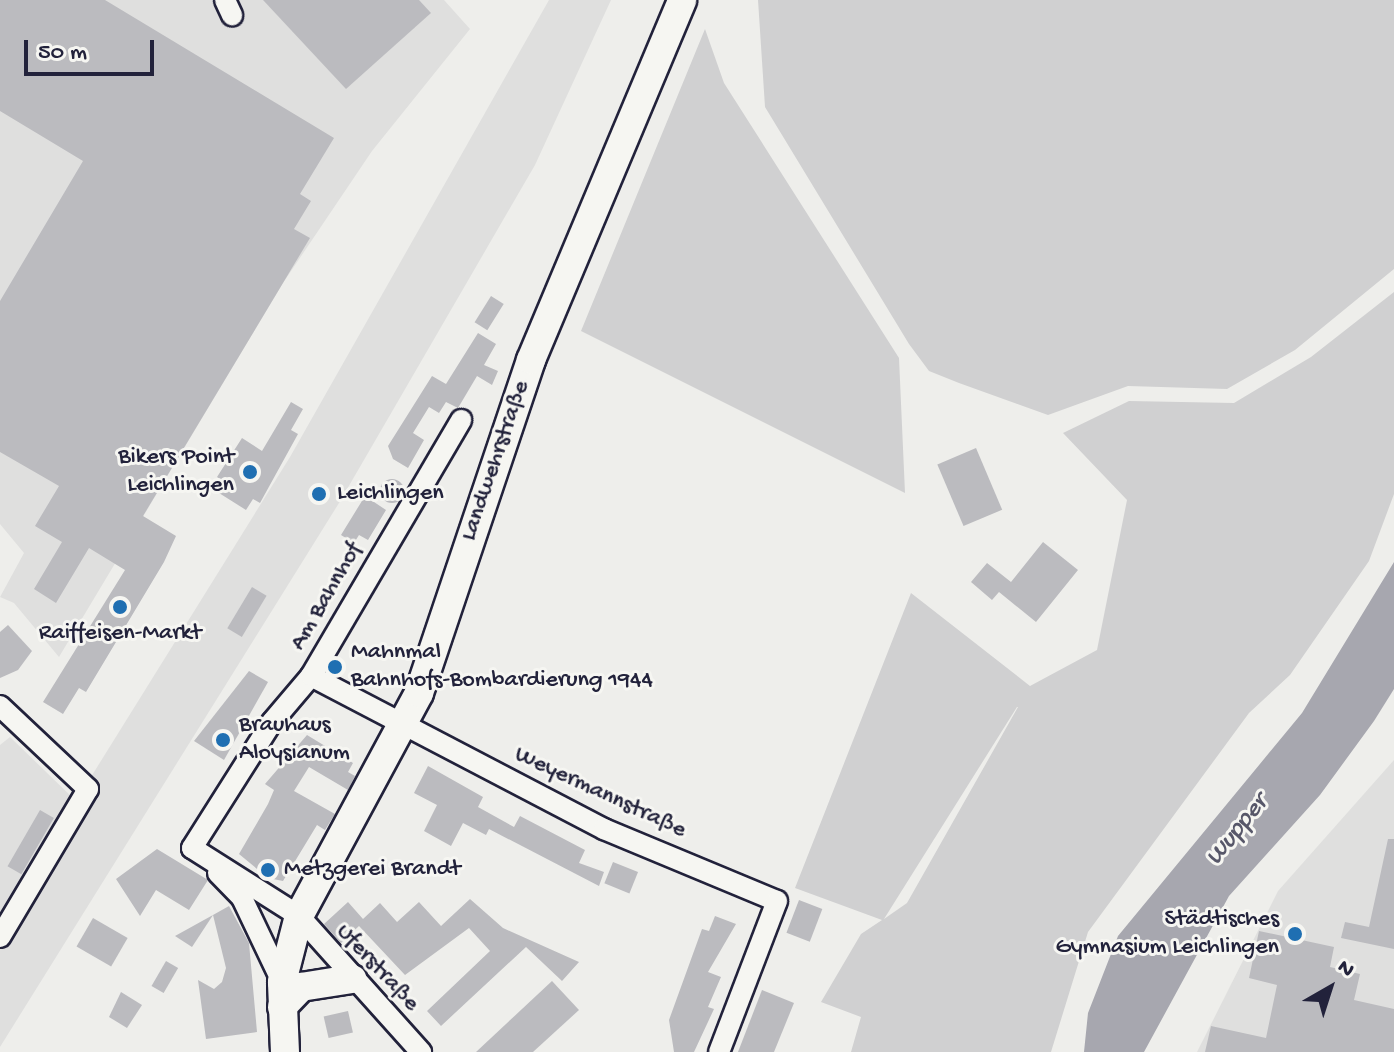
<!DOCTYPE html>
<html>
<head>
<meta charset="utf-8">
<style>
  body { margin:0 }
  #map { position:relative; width:1394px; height:1052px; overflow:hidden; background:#eeeeeb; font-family:"Gochi Hand",sans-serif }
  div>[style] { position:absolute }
  .built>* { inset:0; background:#dfdfde }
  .green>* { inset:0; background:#d0d0d1 }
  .water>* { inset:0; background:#a7a7af }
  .building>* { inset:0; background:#bbbbbf; transform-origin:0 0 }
  .round { border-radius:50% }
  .roads { filter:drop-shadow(2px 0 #22223b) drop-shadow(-2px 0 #22223b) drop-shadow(0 2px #22223b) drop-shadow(0 -2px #22223b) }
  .minor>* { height:20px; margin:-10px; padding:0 10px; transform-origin:10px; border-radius:10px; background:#f6f6f2 }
  .secondary>* { height:28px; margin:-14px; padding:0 14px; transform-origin:14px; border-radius:14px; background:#f6f6f2 }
  .dots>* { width:22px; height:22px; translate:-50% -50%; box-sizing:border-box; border:4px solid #f6f6f2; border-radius:50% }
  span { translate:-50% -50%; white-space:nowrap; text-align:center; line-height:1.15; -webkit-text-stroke:6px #f6f6f2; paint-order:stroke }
  .poi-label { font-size:24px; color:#22223b }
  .right { translate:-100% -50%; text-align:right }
  .left { translate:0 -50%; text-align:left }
  .street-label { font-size:24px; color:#22223b }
  .water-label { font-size:26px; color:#575769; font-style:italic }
  .north { position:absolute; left:1290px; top:948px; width:80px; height:80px; -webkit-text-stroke:6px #f6f6f2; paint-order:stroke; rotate:39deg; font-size:22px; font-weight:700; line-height:32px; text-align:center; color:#22223b }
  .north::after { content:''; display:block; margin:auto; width:28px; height:36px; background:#22223b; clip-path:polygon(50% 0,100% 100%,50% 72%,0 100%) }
  .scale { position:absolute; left:24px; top:40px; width:130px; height:36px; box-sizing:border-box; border:4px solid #22223b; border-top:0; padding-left:10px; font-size:24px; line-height:28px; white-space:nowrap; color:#22223b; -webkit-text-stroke:6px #f6f6f2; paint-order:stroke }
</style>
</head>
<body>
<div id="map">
  <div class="built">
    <i style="clip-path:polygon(0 0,444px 0,470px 29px,372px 151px,283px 283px,59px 657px,14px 603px,0 597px,24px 553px,0 524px)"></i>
    <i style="clip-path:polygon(549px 0,611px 0,535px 165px,339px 503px,0 1047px,0 745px,10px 737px,76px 801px,290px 457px)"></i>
    <i style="clip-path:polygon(1394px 760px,1394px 1052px,1197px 1052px,1278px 891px)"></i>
  </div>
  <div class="green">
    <i style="clip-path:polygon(758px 0,1394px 0,1394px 269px,1295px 350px,1227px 389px,1128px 386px,1048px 415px,959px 383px,929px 371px,909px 344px,765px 107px)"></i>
    <i style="clip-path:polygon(705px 29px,724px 83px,899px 358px,905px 493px,581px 331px)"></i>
    <i style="clip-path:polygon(evenodd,1394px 292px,1394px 494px,1369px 561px,1290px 675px,1249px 713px,1088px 932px,1051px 1052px,851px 1052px,861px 1017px,821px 1002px,861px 934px,882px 920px,795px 888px,911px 593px,1030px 686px,1097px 650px,1127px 500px,1063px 433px,1129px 401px,1234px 403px,1311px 357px,1394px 292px,1018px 707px,907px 903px,884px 919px,1017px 707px,1018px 707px)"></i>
  </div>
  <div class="water">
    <i style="clip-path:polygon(1394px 562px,1394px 689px,1374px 721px,1320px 795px,1229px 896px,1144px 1052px,1084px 1052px,1088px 1013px,1118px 936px,1302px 713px)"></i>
  </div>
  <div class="building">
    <i style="clip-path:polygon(0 0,105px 0,334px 138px,300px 194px,311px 201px,294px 229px,310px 238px,143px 516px,176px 536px,164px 562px,86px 692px,79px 688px,63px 714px,43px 702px,125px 570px,89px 548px,56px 603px,34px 589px,62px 542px,35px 526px,59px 486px,0 452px,0 301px,83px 161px,0 111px)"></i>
    <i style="clip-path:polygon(263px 0,419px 0,431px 13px,346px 89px)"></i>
    <i style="left:491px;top:296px;width:15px;height:31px;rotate:32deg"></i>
    <i style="clip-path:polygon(478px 333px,496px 344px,484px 365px,498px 371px,492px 385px,477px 376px,458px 408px,446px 402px,439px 413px,429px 407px,413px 433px,424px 440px,408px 468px,393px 459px,388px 446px,432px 376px,446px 384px)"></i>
    <i style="clip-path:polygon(291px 402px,303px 409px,291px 430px,298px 434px,260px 503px,253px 499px,246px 510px,219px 493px,226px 483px,217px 477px,242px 438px,262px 451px)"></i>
    <i style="left:976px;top:448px;width:67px;height:42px;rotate:67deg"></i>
    <i class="round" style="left:380px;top:479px;width:24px;height:24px"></i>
    <i style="clip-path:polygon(365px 496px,386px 510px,368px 540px,359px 535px,354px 543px,341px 535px)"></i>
    <i style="clip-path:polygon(1043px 542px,1078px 570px,1036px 622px,999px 592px,992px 600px,971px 582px,987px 563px,1011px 582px)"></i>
    <i style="left:252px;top:587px;width:17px;height:48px;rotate:31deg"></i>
    <i style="clip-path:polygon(8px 625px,32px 651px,18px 670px,0 678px,0 632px)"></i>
    <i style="clip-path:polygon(249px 671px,268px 682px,224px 760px,194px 741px)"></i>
    <i style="clip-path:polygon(307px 735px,353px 763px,348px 772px,355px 776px,348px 790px,309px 767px,294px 791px,335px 814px,325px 830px,317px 825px,283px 881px,268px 878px,239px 854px,268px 804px,274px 790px,265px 784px)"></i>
    <i style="clip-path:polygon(428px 766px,483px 797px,478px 807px,514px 827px,520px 816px,585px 850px,579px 863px,604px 872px,599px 886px,489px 829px,486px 835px,463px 823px,451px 846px,424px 831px,437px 805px,414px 793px)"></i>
    <i style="left:40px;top:810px;width:16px;height:65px;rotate:30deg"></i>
    <i style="clip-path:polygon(1388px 839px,1394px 839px,1394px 949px,1341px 938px,1345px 922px,1369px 927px)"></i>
    <i style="clip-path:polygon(157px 849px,208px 880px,189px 910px,156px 890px,140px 916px,116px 879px)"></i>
    <i style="left:613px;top:862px;width:27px;height:23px;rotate:22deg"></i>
    <i style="clip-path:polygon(470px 899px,503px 928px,579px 962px,562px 981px,526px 947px,441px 1026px,427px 1011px,490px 951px,469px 928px,405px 975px,359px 926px,341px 943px,324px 924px,348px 902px,363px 919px,380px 903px,397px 922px,419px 902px,441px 926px)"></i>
    <i style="left:799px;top:900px;width:25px;height:35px;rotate:21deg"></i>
    <i style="clip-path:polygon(229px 906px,249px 943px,257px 1032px,206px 1039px,198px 980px,214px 989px,222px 982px,226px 968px,213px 915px)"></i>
    <i style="clip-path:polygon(213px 915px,192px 947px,175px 936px)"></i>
    <i style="clip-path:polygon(715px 916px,736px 924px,708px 972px,721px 977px,708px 1007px,714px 1009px,694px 1052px,674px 1052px,669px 1020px,702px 929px,709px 931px)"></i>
    <i style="left:93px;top:918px;width:40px;height:33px;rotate:30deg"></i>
    <i style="clip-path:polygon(1259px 931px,1334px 947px,1330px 967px,1360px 974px,1354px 1000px,1394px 1009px,1394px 1052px,1205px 1052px,1211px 1026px,1266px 1038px,1277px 985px,1249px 978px)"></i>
    <i style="left:166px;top:961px;width:14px;height:29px;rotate:30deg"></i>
    <i style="clip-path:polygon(552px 981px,579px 1010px,533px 1052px,476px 1052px)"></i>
    <i style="clip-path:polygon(762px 990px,794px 1003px,774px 1052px,738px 1052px)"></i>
    <i style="clip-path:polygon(121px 992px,142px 1005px,127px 1028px,109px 1017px)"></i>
    <i style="left:348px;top:1011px;width:22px;height:25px;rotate:77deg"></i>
  </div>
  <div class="roads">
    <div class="minor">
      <i style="left:225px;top:0;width:17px;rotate:65deg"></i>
      <i style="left:311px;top:676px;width:331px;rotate:27.6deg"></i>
      <i style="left:604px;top:829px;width:187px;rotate:22.6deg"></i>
      <i style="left:777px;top:901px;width:162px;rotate:111deg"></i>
      <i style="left:0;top:706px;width:121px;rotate:43.3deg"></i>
      <i style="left:88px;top:789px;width:172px;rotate:120.7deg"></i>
      <i style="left:192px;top:848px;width:149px;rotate:-57.6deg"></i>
      <i style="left:272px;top:722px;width:60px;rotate:-49.7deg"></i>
      <i style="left:311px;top:676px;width:297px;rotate:-59.6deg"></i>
      <i style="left:192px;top:848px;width:127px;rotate:32.4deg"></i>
      <i style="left:299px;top:916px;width:183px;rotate:48.1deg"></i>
      <i style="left:218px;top:873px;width:35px;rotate:46deg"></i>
      <i style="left:242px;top:898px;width:93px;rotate:64.5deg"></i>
    </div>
    <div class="secondary">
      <i style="left:282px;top:1007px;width:28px;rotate:-46deg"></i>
      <i style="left:301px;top:987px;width:52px;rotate:-8.9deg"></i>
      <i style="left:285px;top:1052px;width:70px;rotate:-92.5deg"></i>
      <i style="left:282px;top:982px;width:68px;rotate:-75.6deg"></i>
      <i style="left:299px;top:916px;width:253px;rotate:-61.7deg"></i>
      <i style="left:419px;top:693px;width:351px;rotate:-71.4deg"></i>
      <i style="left:531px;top:360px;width:390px;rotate:-67.2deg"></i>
    </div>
  </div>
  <div class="dots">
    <i style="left:250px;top:472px;background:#1f6fb2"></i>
    <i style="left:319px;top:494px;background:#1f6fb2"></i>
    <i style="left:120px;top:607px;background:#1f6fb2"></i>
    <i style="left:335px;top:667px;background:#1f6fb2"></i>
    <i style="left:223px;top:740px;background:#1f6fb2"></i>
    <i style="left:268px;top:870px;background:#1f6fb2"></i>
    <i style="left:1295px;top:934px;background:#1f6fb2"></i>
  </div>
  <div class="poi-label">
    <span class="right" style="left:234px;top:472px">Bikers Point<br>Leichlingen</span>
    <span class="left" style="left:337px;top:494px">Leichlingen</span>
    <span style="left:120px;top:634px">Raiffeisen-Markt</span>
    <span class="left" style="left:351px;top:667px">Mahnmal<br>Bahnhofs-Bombardierung 1944</span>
    <span class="left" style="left:239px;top:740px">Brauhaus<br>Aloysianum</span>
    <span class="left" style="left:284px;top:870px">Metzgerei Brandt</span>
    <span class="right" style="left:1279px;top:934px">Städtisches<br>Gymnasium Leichlingen</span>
  </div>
  <div class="street-label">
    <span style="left:496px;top:461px;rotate:-71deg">Landwehrstraße</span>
    <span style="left:327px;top:597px;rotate:-60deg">Am Bahnhof</span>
    <span style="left:600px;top:793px;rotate:25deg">Weyermannstraße</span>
    <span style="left:377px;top:968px;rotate:47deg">Uferstraße</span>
  </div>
  <div class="water-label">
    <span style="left:1238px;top:831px;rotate:-51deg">Wupper</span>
  </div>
  <div class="north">N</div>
  <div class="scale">50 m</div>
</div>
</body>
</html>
